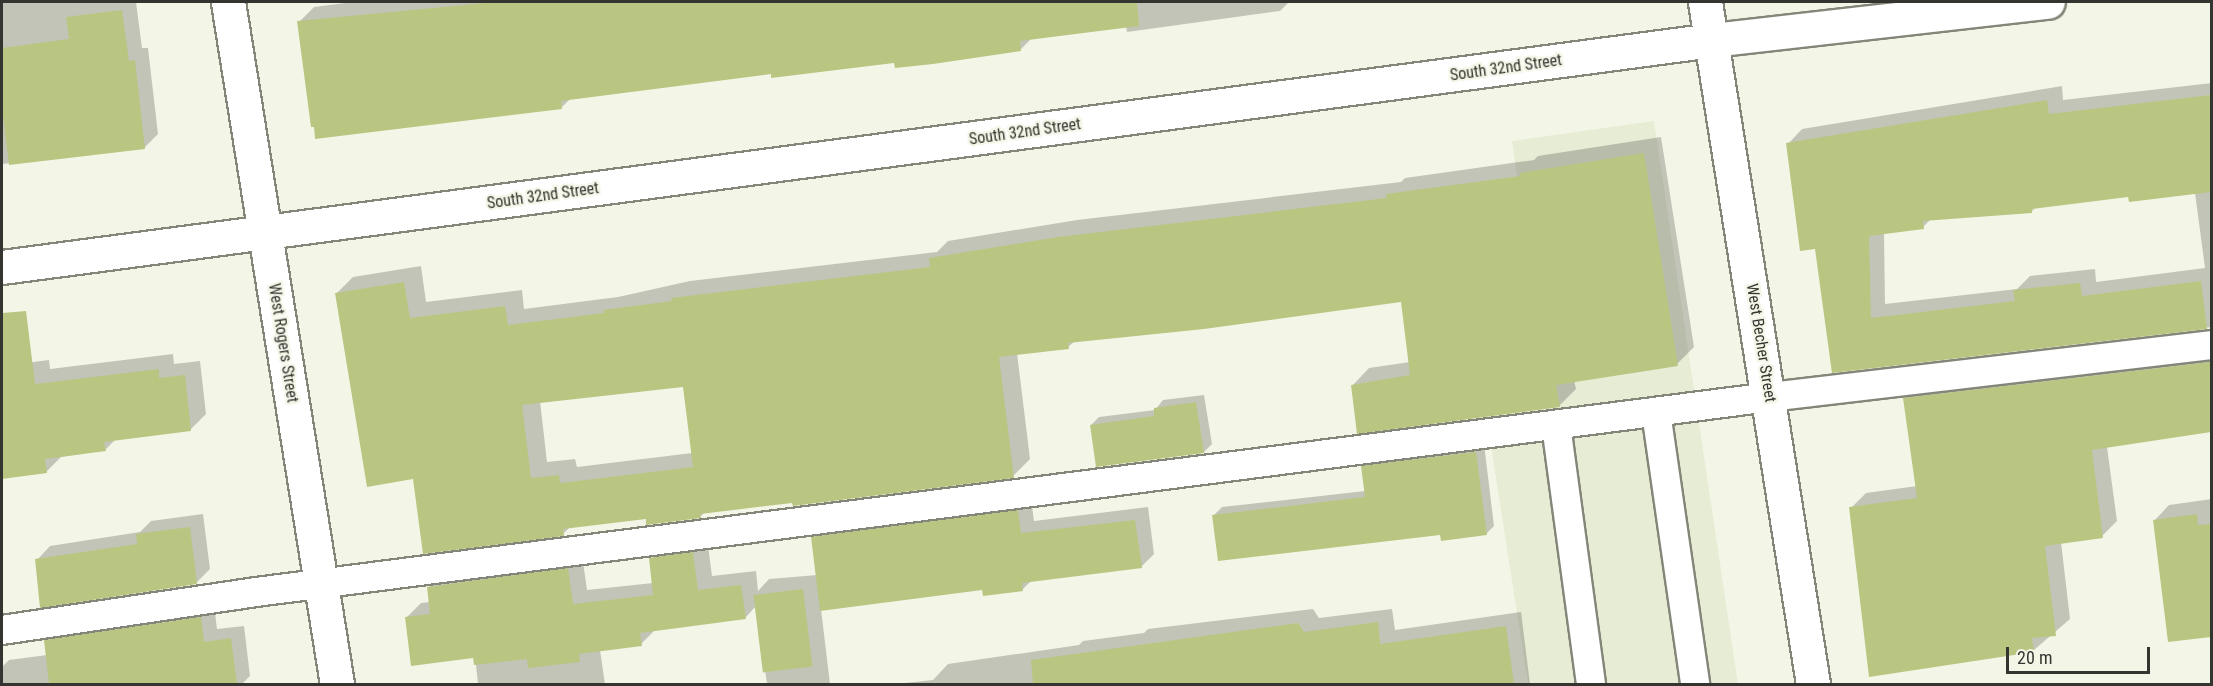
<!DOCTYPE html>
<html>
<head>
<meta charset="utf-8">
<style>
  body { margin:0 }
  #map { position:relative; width:2213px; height:686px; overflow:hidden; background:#f3f6e7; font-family:"Roboto Condensed",sans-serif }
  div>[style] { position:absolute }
  .built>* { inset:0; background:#e7ecd5 }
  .shadow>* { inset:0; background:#0003 }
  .building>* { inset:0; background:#b9c682; transform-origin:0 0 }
  .roads { filter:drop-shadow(2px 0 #838678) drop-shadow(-2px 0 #838678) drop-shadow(0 2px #838678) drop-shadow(0 -2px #838678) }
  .lane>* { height:28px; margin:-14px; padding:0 14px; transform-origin:14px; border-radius:14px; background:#fff }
  .street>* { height:33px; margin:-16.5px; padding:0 16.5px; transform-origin:16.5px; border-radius:16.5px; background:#fff }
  span { translate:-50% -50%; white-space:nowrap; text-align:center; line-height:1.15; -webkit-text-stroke:4.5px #f3f6e7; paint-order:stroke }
  .street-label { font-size:16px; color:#343530 }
  .frame { position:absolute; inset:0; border:3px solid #343530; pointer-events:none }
  .scale { position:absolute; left:2006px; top:647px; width:144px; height:27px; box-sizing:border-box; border:3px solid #343530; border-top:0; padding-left:8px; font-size:18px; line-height:21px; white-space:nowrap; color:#343530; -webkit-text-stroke:4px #f3f6e7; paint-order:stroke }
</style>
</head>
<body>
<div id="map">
  <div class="built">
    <i style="clip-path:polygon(1654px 121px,1738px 684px,1528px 684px,1474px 336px,1538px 326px,1512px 141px)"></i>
  </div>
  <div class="shadow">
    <i style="clip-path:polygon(2px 2px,136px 2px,142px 48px,148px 48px,158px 134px,144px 148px,2px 164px)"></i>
    <i style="clip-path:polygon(353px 2px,375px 3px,1289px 2px,1280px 11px,1127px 32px,1126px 26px,1032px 38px,1020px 50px,772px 72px,571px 98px,561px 108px,299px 22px,314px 7px)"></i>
    <i style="clip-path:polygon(evenodd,2212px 83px,2212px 327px,1833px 371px,1816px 248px,1788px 144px,1802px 129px,2062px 86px,2063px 100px,2212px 83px,2195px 193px,2205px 268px,2096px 282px,2095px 269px,2030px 276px,2017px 289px,1885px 304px,1884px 232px,1923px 227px,1931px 219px,2032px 211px,2036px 207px,2129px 195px,2195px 193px)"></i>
    <i style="clip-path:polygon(evenodd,1661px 137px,1694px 347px,1677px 364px,1574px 380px,1576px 389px,1559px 406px,1352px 386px,1369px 368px,1410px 362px,1403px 300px,1075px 341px,1068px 347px,1017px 353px,1030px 459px,1013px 476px,705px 512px,700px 517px,647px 517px,571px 526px,563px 534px,415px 477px,336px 294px,353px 277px,421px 266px,426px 302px,522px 290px,524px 309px,618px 297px,690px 281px,937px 252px,948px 241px,1077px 220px,1401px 182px,1405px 178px,1534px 160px,1538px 156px,1661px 137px,684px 385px,692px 453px,577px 467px,575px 459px,547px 462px,540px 401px,684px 385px)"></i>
    <i style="clip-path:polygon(2212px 349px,2212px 430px,2139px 439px,2107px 447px,2117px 521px,2102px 536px,2061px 542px,2070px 619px,2034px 650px,1851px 508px,1866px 493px,1917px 486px,1905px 398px,1920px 384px)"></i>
    <i style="clip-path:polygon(173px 354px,174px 364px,200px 361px,206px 414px,190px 430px,116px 439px,105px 450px,61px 457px,46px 472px,2px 478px,2px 366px,49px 360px,50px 369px)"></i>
    <i style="clip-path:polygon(1204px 395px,1212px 444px,1204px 452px,1091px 425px,1099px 417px,1155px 410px,1163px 400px)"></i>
    <i style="clip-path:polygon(1484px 444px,1494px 526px,1486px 534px,1214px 515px,1222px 507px,1365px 491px,1362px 467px,1370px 459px)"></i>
    <i style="clip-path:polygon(1031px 498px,1034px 521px,1148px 507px,1154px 554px,1141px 567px,1031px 581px,1022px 590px,984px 588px,821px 609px,830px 684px,767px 684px,756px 606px,745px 618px,656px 629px,641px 644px,600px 650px,605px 684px,478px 684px,475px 656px,407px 617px,421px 603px,430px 602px,429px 587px,443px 572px,582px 555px,587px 590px,653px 583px,651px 559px,666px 544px,707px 538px,712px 576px,756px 571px,758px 591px,769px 579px,817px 575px,813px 538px,826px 525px)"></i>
    <i style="clip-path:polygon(2212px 499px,2212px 635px,2169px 641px,2154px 521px,2169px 505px)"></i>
    <i style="clip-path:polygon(203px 514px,210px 569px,196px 583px,37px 560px,50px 546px,140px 532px,151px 521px)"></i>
    <i style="clip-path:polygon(214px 605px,217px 629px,244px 626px,250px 676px,242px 684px,2px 684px,2px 667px,9px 660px,47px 655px,45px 641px,59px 628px)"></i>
    <i style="clip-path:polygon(1313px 609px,1319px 618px,1392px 609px,1395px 630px,1521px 612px,1530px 684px,895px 684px,933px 680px,948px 664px,1079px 645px,1083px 641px,1144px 633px,1148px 629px)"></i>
  </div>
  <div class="building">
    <i style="clip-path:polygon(496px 2px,1137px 2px,1139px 26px,1020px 41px,1021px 51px,933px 64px,895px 68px,894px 63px,771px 78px,771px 74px,561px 101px,562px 109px,315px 139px,314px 127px,311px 127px,297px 21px)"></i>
    <i style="clip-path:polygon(122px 10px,129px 61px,135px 60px,145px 149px,9px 165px,2px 107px,2px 48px,69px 39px,66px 17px)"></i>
    <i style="clip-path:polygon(2211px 95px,2211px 192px,2129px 202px,2128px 197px,2032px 209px,2032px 213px,1923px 221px,1924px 229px,1869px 236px,1871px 318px,2015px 301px,2013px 290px,2080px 283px,2082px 296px,2201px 281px,2207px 329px,1832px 373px,1815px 249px,1800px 251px,1786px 143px,2047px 100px,2049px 114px)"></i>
    <i style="clip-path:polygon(evenodd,1644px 153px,1678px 366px,1556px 385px,1560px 407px,1357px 434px,1351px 385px,1410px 375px,1401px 302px,1204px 329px,1068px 343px,1069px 349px,999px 357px,1014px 478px,793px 506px,792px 503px,700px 514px,701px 518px,646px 525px,646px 519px,563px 529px,564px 536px,423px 554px,413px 479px,367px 487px,335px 293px,404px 282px,410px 318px,505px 306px,508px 325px,604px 313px,603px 310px,672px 301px,671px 298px,930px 267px,929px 258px,1058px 237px,1387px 198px,1386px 194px,1520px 176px,1520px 173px,1644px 153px,683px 387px,693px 467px,560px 483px,559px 475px,531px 478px,522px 405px,683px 387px)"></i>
    <i style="clip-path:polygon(26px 311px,35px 384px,159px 369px,159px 378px,185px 375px,191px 431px,104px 442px,106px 451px,45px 459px,47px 473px,2px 479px,2px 313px)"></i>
    <i style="clip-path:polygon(2211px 362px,2211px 432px,2092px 450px,2103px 538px,2045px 546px,2056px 636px,2032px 638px,2034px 652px,1869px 677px,1849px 507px,1917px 498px,1903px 398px)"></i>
    <i style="clip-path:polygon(1196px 402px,1204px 453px,1096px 467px,1090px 425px,1154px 416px,1154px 408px)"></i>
    <i style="clip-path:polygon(1476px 452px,1487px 535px,1441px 541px,1440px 535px,1218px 561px,1212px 515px,1365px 497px,1361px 466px)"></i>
    <i style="clip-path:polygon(1018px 510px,1021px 533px,1135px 520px,1142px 568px,1022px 583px,1023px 591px,983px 596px,982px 590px,820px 611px,811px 537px)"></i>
    <i style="clip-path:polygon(2197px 514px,2198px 525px,2211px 524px,2211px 637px,2168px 642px,2153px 520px)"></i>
    <i style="clip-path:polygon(190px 527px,197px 584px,40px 608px,35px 559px,137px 544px,136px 534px)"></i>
    <i style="clip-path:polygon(693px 552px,698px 590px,741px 585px,746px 619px,640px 633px,642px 646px,579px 654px,580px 662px,528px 668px,527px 659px,474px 665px,473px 658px,411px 666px,405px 617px,430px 614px,427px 587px,568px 568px,573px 604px,653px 595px,649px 558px)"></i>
    <i style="left:803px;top:589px;width:78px;height:50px;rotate:83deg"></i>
    <i style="clip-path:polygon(201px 617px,204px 642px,231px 638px,237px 684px,49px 684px,44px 640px)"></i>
    <i style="clip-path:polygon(1378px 622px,1380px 644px,1506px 626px,1514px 684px,1033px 684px,1031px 660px,1298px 623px,1304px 632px)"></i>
  </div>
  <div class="roads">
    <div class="lane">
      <i style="left:1656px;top:412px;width:275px;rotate:81.8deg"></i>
      <i style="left:1556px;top:425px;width:261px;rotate:82.3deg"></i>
      <i style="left:2px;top:630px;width:257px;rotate:-8.5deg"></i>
      <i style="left:256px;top:592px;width:1527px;rotate:-7.34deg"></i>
      <i style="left:1770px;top:397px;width:445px;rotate:-6.7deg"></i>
    </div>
    <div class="street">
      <i style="left:228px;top:2px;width:691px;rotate:80.92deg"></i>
      <i style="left:1705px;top:2px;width:690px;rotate:81deg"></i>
      <i style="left:2px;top:267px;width:1725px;rotate:-7.56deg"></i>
      <i style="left:1712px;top:40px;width:338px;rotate:-6.5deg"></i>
    </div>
  </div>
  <div class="street-label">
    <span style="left:1506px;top:68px;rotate:-8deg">South 32nd Street</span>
    <span style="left:1025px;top:132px;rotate:-8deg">South 32nd Street</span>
    <span style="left:543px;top:196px;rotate:-8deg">South 32nd Street</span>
    <span style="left:283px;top:343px;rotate:81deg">West Rogers Street</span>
    <span style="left:1761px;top:343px;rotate:81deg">West Becher Street</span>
  </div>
  <div class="frame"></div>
  <div class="scale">20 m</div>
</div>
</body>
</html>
